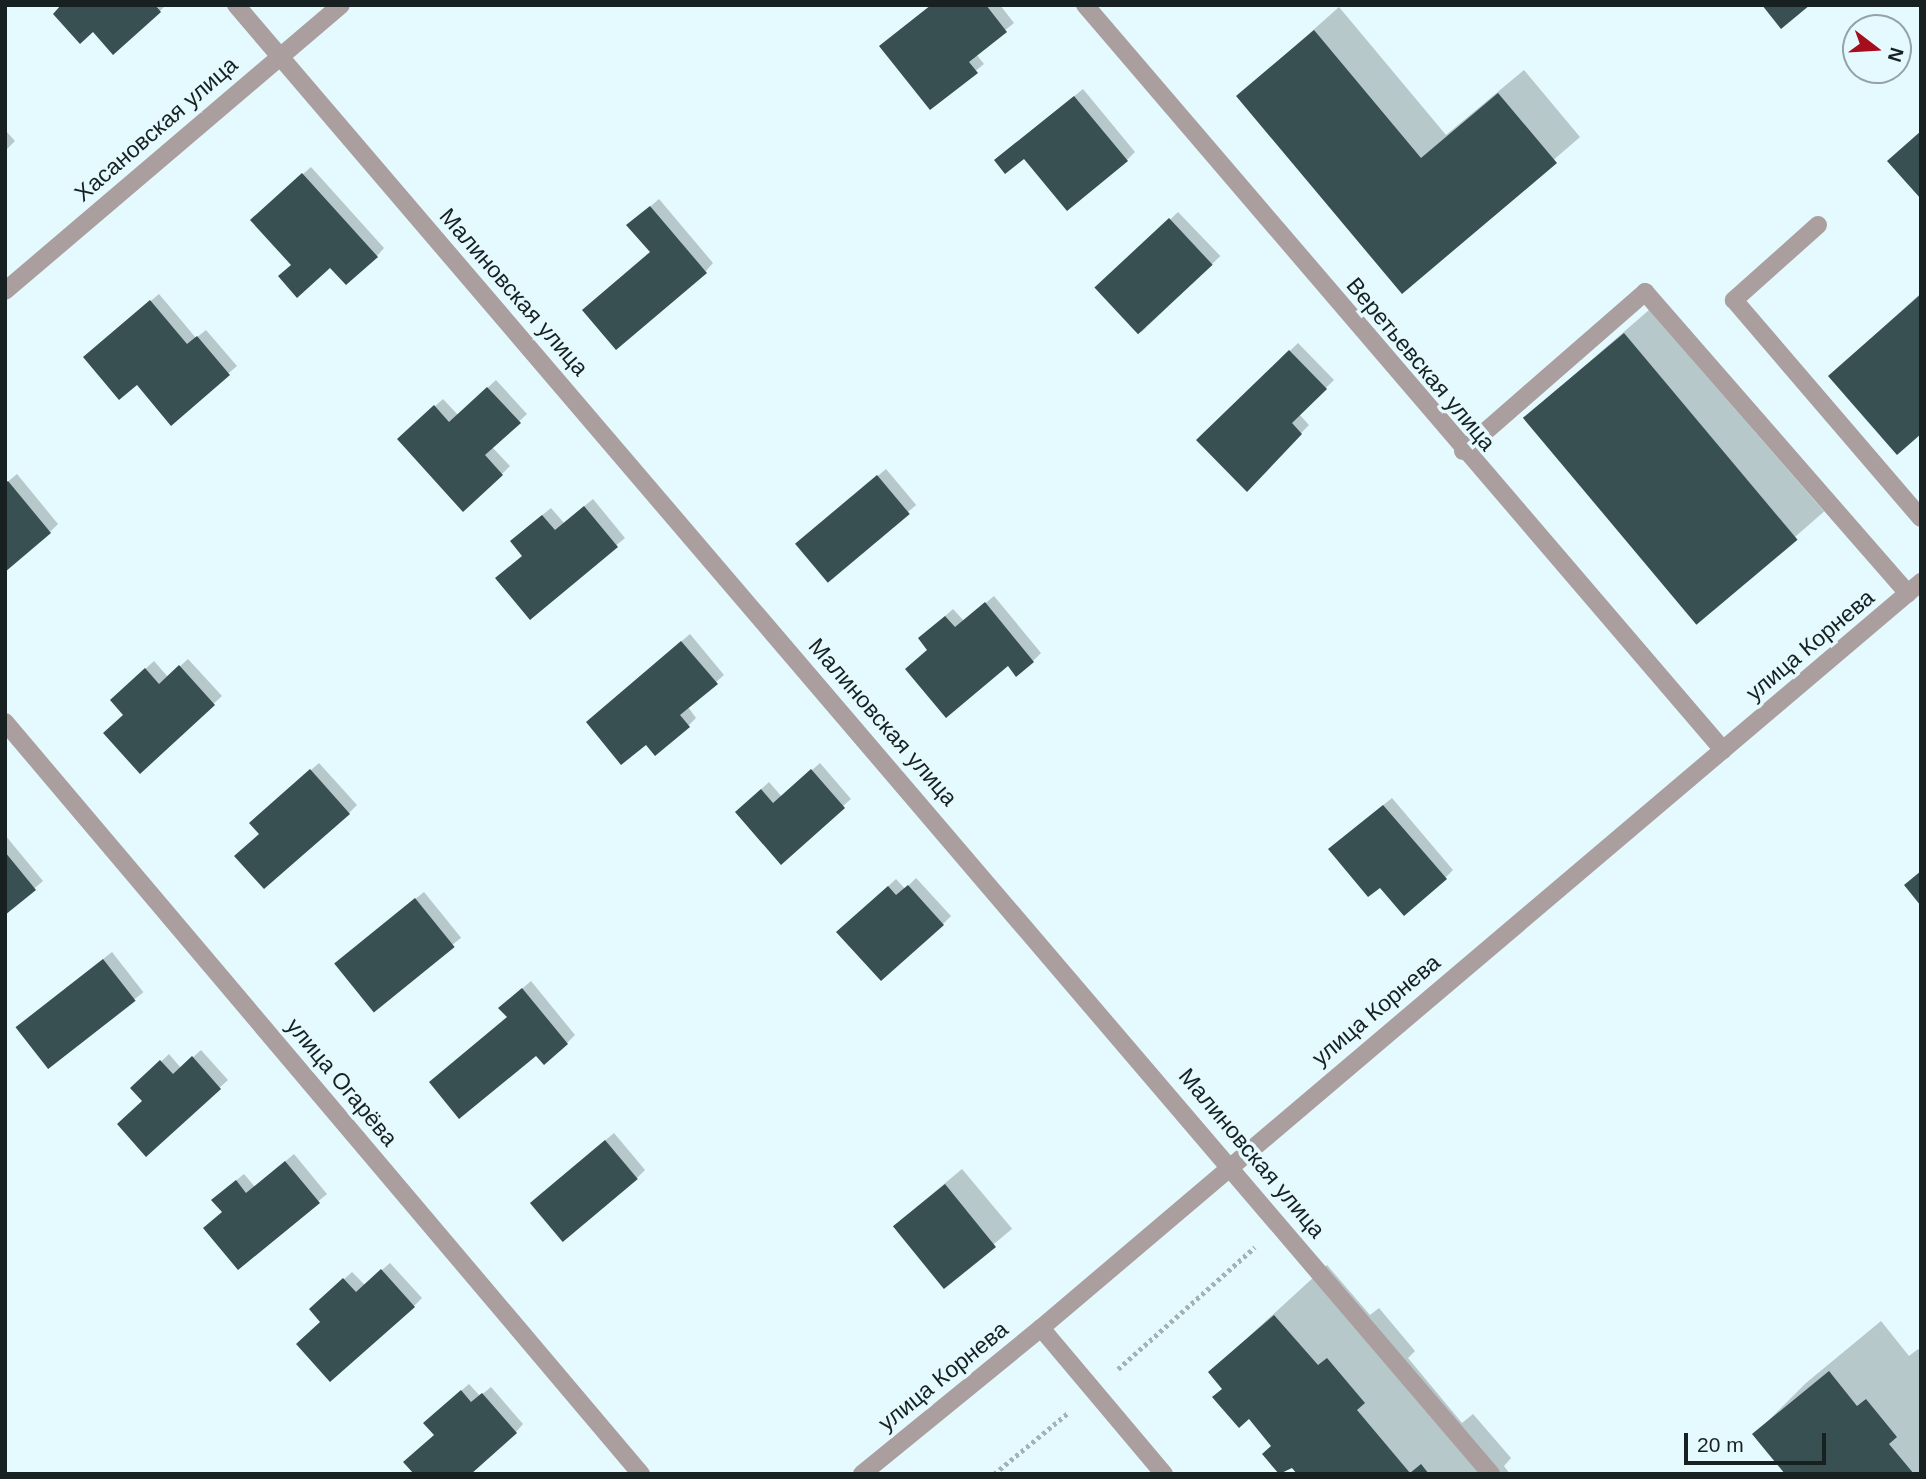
<!DOCTYPE html>
<html>
<head>
<meta charset="utf-8">
<style>
  body { margin:0 }
  #map { position:relative; width:1926px; height:1479px; overflow:hidden; background:#e5fafe; font-family:Arial,sans-serif }
  div>[style] { position:absolute }
  .shadow>* { inset:0; background:#0003; transform-origin:0 0 }
  .building>* { inset:0; background:#395053; transform-origin:0 0 }
  .path>* { height:4.5px; margin-top:-2.25px; transform-origin:0; background:repeating-linear-gradient(90deg,#a2b3b6 0 3.5px,transparent 0 7px) }
  .minor>* { height:18px; margin:-9px; padding:0 9px; transform-origin:9px; border-radius:9px; background:#aa9f9e }
  span { translate:-50% -50%; white-space:nowrap; text-align:center; line-height:1.15; -webkit-text-stroke:7px #e5fafe; paint-order:stroke }
  .street-label { font-size:23px; color:#172122 }
  .frame { position:absolute; inset:0; border:7px solid #172122; pointer-events:none }
  .north { position:absolute; left:1842px; top:14px; width:70px; height:70px; box-sizing:border-box; background:#e5fafe; border:2px solid #93a3a6; border-radius:50%; rotate:107deg; font-size:19px; font-weight:700; line-height:28px; text-align:center; color:#172122 }
  .north::after { content:''; display:block; margin:auto; width:24px; height:32px; background:#a60e1d; clip-path:polygon(50% 0,100% 100%,50% 72%,0 100%) }
  .scale { position:absolute; left:1684px; top:1433px; width:142px; height:32px; box-sizing:border-box; border:4px solid #172122; border-top:0; padding-left:9px; font-size:21px; line-height:24px; white-space:nowrap; color:#172122; -webkit-text-stroke:5px #e5fafe; paint-order:stroke }
</style>
</head>
<body>
<div id="map">
  <div class="shadow">
    <i style="clip-path:polygon(64px 5px,166px 5px,160px 11px,93px 30px)"></i>
    <i style="clip-path:polygon(931px 5px,1000px 5px,1014px 23px,976px 54px,984px 64px,930px 108px)"></i>
    <i style="clip-path:polygon(1339px 7px,1446px 135px,1524px 70px,1580px 137px,1402px 291px,1239px 96px)"></i>
    <i style="clip-path:polygon(1083px 89px,1135px 152px,1127px 160px,1004px 153px)"></i>
    <i style="clip-path:polygon(5px 130px,15px 141px,5px 151px)"></i>
    <i style="clip-path:polygon(311px 167px,384px 248px,377px 256px,293px 265px,260px 212px)"></i>
    <i style="clip-path:polygon(659px 199px,713px 263px,706px 271px,651px 252px,637px 218px)"></i>
    <i style="left:1178px;top:212px;width:61px;height:110px;rotate:46deg"></i>
    <i style="clip-path:polygon(1921px 293px,1921px 431px,1830px 376px)"></i>
    <i style="clip-path:polygon(159px 294px,196px 338px,206px 330px,237px 366px,171px 423px,137px 383px,93px 350px)"></i>
    <i style="left:1649px;top:310px;width:267px;height:164px;rotate:49deg"></i>
    <i style="clip-path:polygon(1298px 343px,1334px 380px,1299px 414px,1309px 425px,1247px 489px,1199px 440px)"></i>
    <i style="clip-path:polygon(496px 380px,527px 414px,492px 447px,510px 466px,502px 474px,408px 431px,443px 399px,458px 415px)"></i>
    <i style="left:886px;top:469px;width:47px;height:105px;rotate:50deg"></i>
    <i style="clip-path:polygon(17px 474px,58px 524px,50px 532px,5px 484px)"></i>
    <i style="clip-path:polygon(593px 499px,625px 538px,530px 618px,520px 533px,551px 508px,564px 523px)"></i>
    <i style="clip-path:polygon(994px 596px,1041px 653px,1033px 661px,1008px 663px,929px 649px,928px 631px,953px 609px,964px 621px)"></i>
    <i style="clip-path:polygon(690px 634px,724px 675px,688px 707px,696px 718px,689px 725px,646px 742px,596px 714px)"></i>
    <i style="clip-path:polygon(188px 659px,222px 696px,140px 771px,120px 692px,154px 661px,168px 677px)"></i>
    <i style="clip-path:polygon(319px 763px,357px 805px,349px 813px,261px 834px,260px 815px)"></i>
    <i style="clip-path:polygon(820px 763px,851px 799px,843px 806px,745px 804px,769px 782px,782px 797px)"></i>
    <i style="clip-path:polygon(1392px 798px,1453px 870px,1445px 878px,1338px 842px)"></i>
    <i style="clip-path:polygon(5px 835px,43px 881px,5px 913px)"></i>
    <i style="clip-path:polygon(916px 878px,951px 916px,943px 924px,847px 924px,896px 879px,905px 889px)"></i>
    <i style="left:424px;top:892px;width:59px;height:103px;rotate:51deg"></i>
    <i style="left:112px;top:952px;width:51px;height:121px;rotate:52deg"></i>
    <i style="clip-path:polygon(531px 981px,575px 1035px,567px 1043px,509px 1017px,509px 1000px)"></i>
    <i style="clip-path:polygon(201px 1050px,228px 1080px,146px 1155px,144px 1101px,133px 1088px,169px 1054px,181px 1068px)"></i>
    <i style="clip-path:polygon(614px 1133px,645px 1170px,637px 1178px,540px 1195px)"></i>
    <i style="clip-path:polygon(294px 1154px,327px 1194px,238px 1268px,222px 1192px,244px 1174px,255px 1187px)"></i>
    <i style="left:962px;top:1169px;width:78px;height:89px;rotate:50deg"></i>
    <i style="clip-path:polygon(390px 1263px,422px 1298px,414px 1306px,319px 1302px,352px 1272px,365px 1285px)"></i>
    <i style="clip-path:polygon(1327px 1265px,1370px 1315px,1379px 1308px,1415px 1351px,1408px 1358px,1462px 1423px,1473px 1414px,1511px 1458px,1504px 1466px,1510px 1474px,1299px 1474px,1292px 1466px,1281px 1474px,1265px 1455px,1273px 1446px,1210px 1372px)"></i>
    <i style="clip-path:polygon(1881px 1321px,1909px 1356px,1918px 1349px,1921px 1352px,1921px 1474px,1787px 1474px,1755px 1434px,1806px 1383px)"></i>
    <i style="clip-path:polygon(469px 1384px,480px 1396px,491px 1387px,523px 1424px,516px 1432px,436px 1435px,433px 1415px)"></i>
  </div>
  <div class="building">
    <i style="clip-path:polygon(61px 5px,155px 5px,161px 12px,113px 55px,93px 32px,80px 44px,53px 14px)"></i>
    <i style="clip-path:polygon(931px 5px,986px 5px,1007px 32px,969px 62px,978px 73px,930px 110px,879px 46px)"></i>
    <i style="clip-path:polygon(1762px 5px,1810px 5px,1781px 29px)"></i>
    <i style="clip-path:polygon(1314px 30px,1421px 158px,1498px 93px,1557px 163px,1402px 294px,1236px 96px)"></i>
    <i style="clip-path:polygon(1074px 96px,1128px 161px,1067px 211px,1024px 159px,1005px 174px,994px 160px)"></i>
    <i style="clip-path:polygon(1921px 131px,1921px 199px,1887px 161px)"></i>
    <i style="clip-path:polygon(302px 173px,378px 257px,346px 285px,330px 268px,297px 298px,278px 276px,291px 265px,250px 220px)"></i>
    <i style="clip-path:polygon(650px 206px,707px 273px,616px 350px,582px 310px,650px 252px,626px 225px)"></i>
    <i style="left:1169px;top:218px;width:64px;height:102px;rotate:47deg"></i>
    <i style="clip-path:polygon(1921px 294px,1921px 434px,1897px 455px,1828px 376px)"></i>
    <i style="clip-path:polygon(150px 300px,187px 344px,197px 336px,230px 375px,171px 426px,137px 385px,119px 400px,83px 357px)"></i>
    <i style="left:1624px;top:333px;width:270px;height:132px;rotate:50deg"></i>
    <i style="clip-path:polygon(1289px 350px,1327px 389px,1292px 423px,1302px 434px,1247px 492px,1196px 440px)"></i>
    <i style="clip-path:polygon(487px 387px,521px 423px,485px 455px,503px 475px,463px 512px,397px 439px,434px 405px,449px 422px)"></i>
    <i style="left:877px;top:475px;width:51px;height:107px;rotate:50deg"></i>
    <i style="clip-path:polygon(8px 481px,51px 533px,5px 572px,5px 483px)"></i>
    <i style="clip-path:polygon(584px 506px,618px 547px,530px 620px,495px 578px,522px 556px,510px 541px,542px 515px,555px 530px)"></i>
    <i style="clip-path:polygon(985px 602px,1034px 662px,1016px 677px,1008px 666px,946px 718px,905px 669px,927px 650px,918px 638px,945px 616px,955px 627px)"></i>
    <i style="clip-path:polygon(681px 641px,718px 684px,680px 715px,690px 727px,655px 756px,646px 745px,621px 765px,586px 722px)"></i>
    <i style="clip-path:polygon(179px 665px,215px 705px,140px 774px,103px 733px,123px 715px,110px 700px,145px 668px,159px 684px)"></i>
    <i style="clip-path:polygon(310px 769px,350px 814px,264px 889px,234px 856px,259px 834px,249px 823px)"></i>
    <i style="clip-path:polygon(811px 769px,845px 808px,781px 865px,735px 812px,761px 789px,773px 803px)"></i>
    <i style="clip-path:polygon(1383px 805px,1447px 879px,1404px 916px,1380px 888px,1368px 897px,1328px 849px)"></i>
    <i style="clip-path:polygon(5px 852px,36px 890px,5px 915px)"></i>
    <i style="clip-path:polygon(1921px 871px,1921px 906px,1904px 885px)"></i>
    <i style="clip-path:polygon(908px 885px,944px 925px,881px 981px,836px 932px,888px 886px,896px 895px)"></i>
    <i style="left:415px;top:898px;width:63px;height:104px;rotate:51deg"></i>
    <i style="left:103px;top:959px;width:53px;height:111px;rotate:52deg"></i>
    <i style="clip-path:polygon(522px 988px,568px 1044px,544px 1065px,536px 1056px,459px 1119px,429px 1082px,507px 1017px,498px 1008px)"></i>
    <i style="clip-path:polygon(192px 1056px,221px 1089px,146px 1157px,117px 1124px,142px 1101px,130px 1088px,160px 1060px,173px 1074px)"></i>
    <i style="left:605px;top:1140px;width:51px;height:98px;rotate:50deg"></i>
    <i style="clip-path:polygon(285px 1161px,320px 1203px,238px 1270px,203px 1228px,222px 1212px,211px 1200px,236px 1180px,246px 1193px)"></i>
    <i style="left:945px;top:1184px;width:81px;height:67px;rotate:51deg"></i>
    <i style="clip-path:polygon(381px 1269px,415px 1307px,330px 1382px,296px 1344px,320px 1322px,309px 1309px,343px 1278px,356px 1292px)"></i>
    <i style="clip-path:polygon(1274px 1315px,1318px 1365px,1327px 1358px,1365px 1403px,1357px 1410px,1410px 1473px,1421px 1464px,1429px 1474px,1297px 1474px,1292px 1468px,1279px 1474px,1262px 1454px,1271px 1446px,1249px 1419px,1239px 1428px,1212px 1397px,1222px 1389px,1208px 1372px)"></i>
    <i style="clip-path:polygon(1829px 1371px,1857px 1406px,1866px 1399px,1897px 1437px,1889px 1444px,1914px 1474px,1785px 1474px,1752px 1434px)"></i>
    <i style="clip-path:polygon(461px 1390px,471px 1402px,482px 1393px,517px 1433px,471px 1474px,414px 1474px,403px 1462px,434px 1435px,423px 1423px)"></i>
  </div>
  <div class="path">
    <i style="left:1118px;top:1369px;width:183px;rotate:-41.7deg"></i>
    <i style="left:994px;top:1474px;width:97px;rotate:-39.6deg"></i>
  </div>
  <div class="minor">
    <i style="left:236px;top:5px;width:1932px;rotate:49.49deg"></i>
    <i style="left:1085px;top:5px;width:981px;rotate:49.42deg"></i>
    <i style="left:1818px;top:225px;width:113px;rotate:138.2deg"></i>
    <i style="left:1734px;top:300px;width:287px;rotate:49.4deg"></i>
    <i style="left:5px;top:291px;width:441px;rotate:-40.4deg"></i>
    <i style="left:1463px;top:451px;width:242px;rotate:-41.1deg"></i>
    <i style="left:1645px;top:292px;width:400px;rotate:48.9deg"></i>
    <i style="left:5px;top:722px;width:985px;rotate:49.78deg"></i>
    <i style="left:1041px;top:1328px;width:191px;rotate:49.9deg"></i>
    <i style="left:862px;top:1474px;width:231px;rotate:-39.2deg"></i>
    <i style="left:1041px;top:1328px;width:1154px;rotate:-40.29deg"></i>
  </div>
  <div class="street-label">
    <span style="left:156px;top:129px;rotate:-41deg">Хасановская улица</span>
    <span style="left:514px;top:292px;rotate:49deg">Малиновская улица</span>
    <span style="left:1421px;top:364px;rotate:50deg">Веретьевская улица</span>
    <span style="left:1810px;top:645px;rotate:-40deg">улица Корнева</span>
    <span style="left:883px;top:722px;rotate:49deg">Малиновская улица</span>
    <span style="left:1376px;top:1010px;rotate:-40deg">улица Корнева</span>
    <span style="left:342px;top:1082px;rotate:50deg">улица Огарёва</span>
    <span style="left:1252px;top:1153px;rotate:50deg">Малиновская улица</span>
    <span style="left:943px;top:1376px;rotate:-39deg">улица Корнева</span>
  </div>
  <div class="frame"></div>
  <div class="north">N</div>
  <div class="scale">20 m</div>
</div>
</body>
</html>
